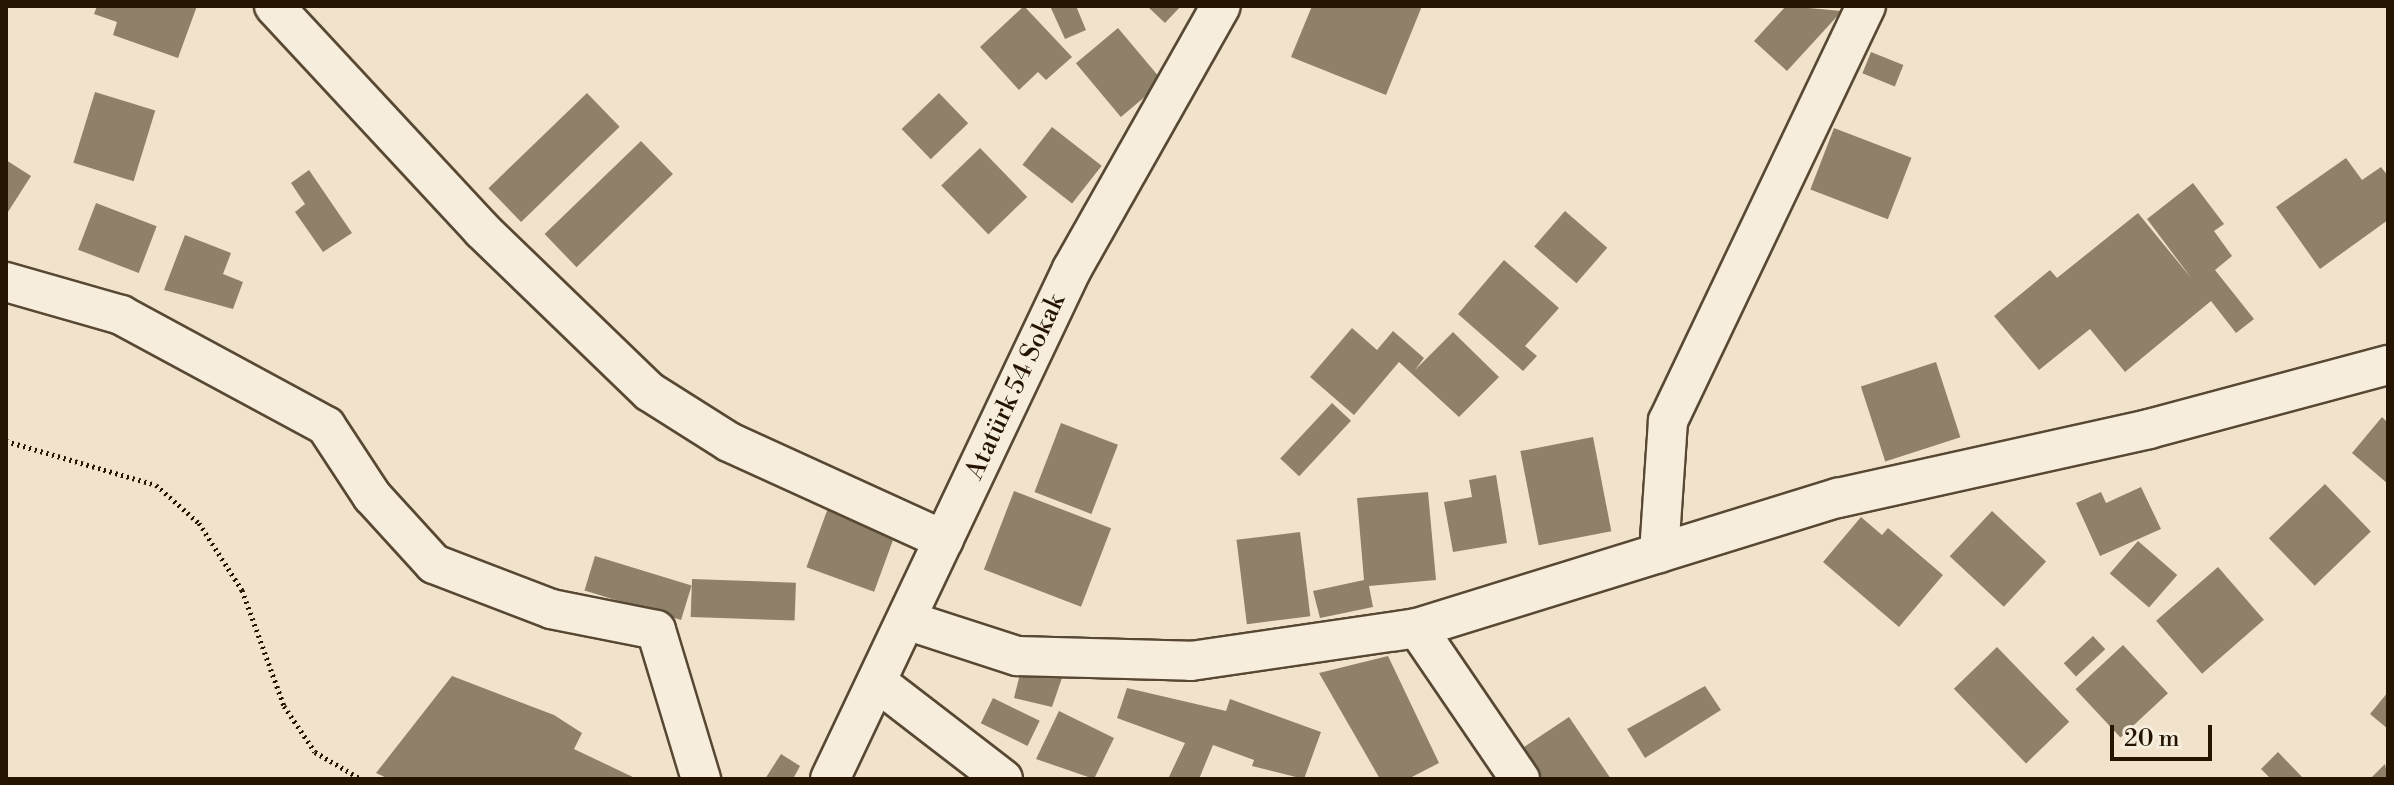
<!DOCTYPE html>
<html>
<head>
<meta charset="utf-8">
<style>
  body { margin:0 }
  #map { position:relative; width:2394px; height:785px; overflow:hidden; background:#f1e3cb; font-family:"Libre Bodoni",serif }
  div>[style] { position:absolute }
  .building>* { inset:0; background:#8f806a; transform-origin:0 0 }
  .path>* { height:5px; margin-top:-2.5px; transform-origin:0; background:repeating-linear-gradient(90deg,#251500 0 2px,transparent 0 6px) }
  .roads { filter:drop-shadow(2px 0 #584833) drop-shadow(-2px 0 #584833) drop-shadow(0 2px #584833) drop-shadow(0 -2px #584833) }
  .minor>* { height:38px; margin:-19px; padding:0 19px; transform-origin:19px; border-radius:19px; background:#f6eddd }
  span { translate:-50% -50%; white-space:nowrap; text-align:center; line-height:1.15; -webkit-text-stroke:6px #f6eddd; paint-order:stroke }
  .street-label { font-size:26px; color:#251500 }
  .frame { position:absolute; inset:0; border:8px solid #251500; pointer-events:none }
  .scale { position:absolute; left:2110px; top:725px; width:102px; height:36px; box-sizing:border-box; border:4px solid #251500; border-top:0; padding-left:10px; font-size:24px; line-height:28px; white-space:nowrap; color:#251500; -webkit-text-stroke:6px #f6eddd; paint-order:stroke }
</style>
</head>
<body>
<div id="map">
  <div class="building">
    <i style="clip-path:polygon(97px 6px,197px 6px,178px 58px,113px 35px,117px 22px,94px 14px)"></i>
    <i style="clip-path:polygon(1024px 6px,1072px 57px,1046px 80px,1038px 72px,1019px 90px,980px 47px)"></i>
    <i style="clip-path:polygon(1050px 6px,1076px 6px,1086px 30px,1065px 39px)"></i>
    <i style="clip-path:polygon(1147px 6px,1181px 6px,1165px 23px)"></i>
    <i style="clip-path:polygon(1312px 6px,1422px 6px,1386px 95px,1291px 57px)"></i>
    <i style="clip-path:polygon(1786px 6px,1842px 11px,1787px 71px,1754px 41px)"></i>
    <i style="left:1118px;top:28px;width:70px;height:55px;rotate:50deg"></i>
    <i style="left:1871px;top:52px;width:35px;height:23px;rotate:22deg"></i>
    <i style="left:95px;top:92px;width:63px;height:74px;rotate:17deg"></i>
    <i style="left:587px;top:93px;width:47px;height:137px;rotate:46deg"></i>
    <i style="left:939px;top:93px;width:42px;height:52px;rotate:46deg"></i>
    <i style="left:1052px;top:127px;width:63px;height:48px;rotate:38deg"></i>
    <i style="left:1834px;top:128px;width:83px;height:66px;rotate:21deg"></i>
    <i style="left:641px;top:141px;width:46px;height:134px;rotate:46deg"></i>
    <i style="left:980px;top:148px;width:68px;height:54px;rotate:46deg"></i>
    <i style="clip-path:polygon(2346px 158px,2362px 180px,2381px 167px,2388px 176px,2388px 220px,2320px 269px,2276px 207px)"></i>
    <i style="clip-path:polygon(6px 160px,31px 176px,6px 215px)"></i>
    <i style="clip-path:polygon(309px 170px,352px 233px,323px 252px,295px 212px,305px 204px,291px 183px)"></i>
    <i style="clip-path:polygon(2193px 183px,2224px 224px,2214px 231px,2232px 256px,2215px 270px,2254px 319px,2236px 333px,2211px 301px,2125px 372px,2090px 329px,2039px 370px,1994px 316px,2050px 270px,2057px 278px,2138px 213px,2192px 279px,2147px 219px)"></i>
    <i style="left:96px;top:203px;width:65px;height:50px;rotate:21deg"></i>
    <i style="left:1565px;top:211px;width:56px;height:47px;rotate:41deg"></i>
    <i style="clip-path:polygon(185px 235px,231px 253px,223px 274px,243px 282px,233px 309px,164px 290px)"></i>
    <i style="clip-path:polygon(1504px 260px,1559px 308px,1525px 346px,1537px 356px,1523px 371px,1458px 314px)"></i>
    <i style="clip-path:polygon(1352px 328px,1377px 350px,1393px 331px,1424px 358px,1415px 370px,1453px 332px,1499px 377px,1459px 417px,1399px 362px,1354px 415px,1310px 377px)"></i>
    <i style="left:1936px;top:362px;width:79px;height:79px;rotate:72deg"></i>
    <i style="left:1332px;top:403px;width:26px;height:76px;rotate:43deg"></i>
    <i style="clip-path:polygon(2382px 417px,2388px 423px,2388px 484px,2352px 453px)"></i>
    <i style="left:1061px;top:423px;width:61px;height:74px;rotate:21deg"></i>
    <i style="left:1593px;top:437px;width:96px;height:74px;rotate:79deg"></i>
    <i style="clip-path:polygon(1496px 475px,1507px 543px,1453px 552px,1444px 502px,1472px 497px,1469px 480px)"></i>
    <i style="left:2325px;top:484px;width:66px;height:78px;rotate:46deg"></i>
    <i style="clip-path:polygon(2141px 487px,2161px 529px,2100px 556px,2076px 503px,2101px 492px,2106px 503px)"></i>
    <i style="left:1014px;top:491px;width:104px;height:84px;rotate:21deg"></i>
    <i style="clip-path:polygon(1428px 492px,1436px 580px,1369px 586px,1373px 607px,1320px 618px,1313px 591px,1364px 580px,1357px 498px)"></i>
    <i style="left:828px;top:508px;width:72px;height:63px;rotate:20deg"></i>
    <i style="left:1992px;top:511px;width:74px;height:62px;rotate:43deg"></i>
    <i style="clip-path:polygon(1861px 517px,1882px 535px,1888px 528px,1943px 575px,1899px 627px,1823px 562px)"></i>
    <i style="left:1300px;top:532px;width:85px;height:64px;rotate:83deg"></i>
    <i style="left:2138px;top:541px;width:52px;height:43px;rotate:41deg"></i>
    <i style="left:595px;top:556px;width:101px;height:36px;rotate:17deg"></i>
    <i style="left:2218px;top:567px;width:70px;height:82px;rotate:49deg"></i>
    <i style="left:692px;top:579px;width:104px;height:38px;rotate:2deg"></i>
    <i style="left:2093px;top:636px;width:18px;height:40px;rotate:47deg"></i>
    <i style="left:2123px;top:645px;width:66px;height:65px;rotate:47deg"></i>
    <i style="left:1997px;top:647px;width:104px;height:60px;rotate:46deg"></i>
    <i style="clip-path:polygon(1388px 656px,1439px 763px,1408px 779px,1380px 779px,1319px 673px)"></i>
    <i style="clip-path:polygon(1021px 670px,1064px 672px,1052px 707px,1014px 698px)"></i>
    <i style="clip-path:polygon(452px 676px,554px 715px,582px 733px,574px 749px,637px 779px,389px 779px,376px 773px)"></i>
    <i style="clip-path:polygon(1705px 686px,1721px 710px,1645px 758px,1627px 729px)"></i>
    <i style="clip-path:polygon(1127px 688px,1226px 711px,1230px 699px,1321px 732px,1304px 779px,1252px 766px,1254px 760px,1213px 745px,1199px 779px,1168px 779px,1185px 743px,1117px 718px)"></i>
    <i style="clip-path:polygon(2388px 692px,2388px 729px,2370px 714px)"></i>
    <i style="left:993px;top:698px;width:52px;height:28px;rotate:26deg"></i>
    <i style="clip-path:polygon(1059px 711px,1114px 738px,1094px 779px,1036px 759px)"></i>
    <i style="clip-path:polygon(1569px 717px,1611px 779px,1536px 779px,1518px 751px)"></i>
    <i style="clip-path:polygon(2278px 752px,2304px 779px,2271px 779px,2261px 769px)"></i>
    <i style="clip-path:polygon(781px 754px,800px 766px,793px 779px,765px 779px)"></i>
    <i style="clip-path:polygon(2385px 764px,2388px 779px,2370px 779px)"></i>
  </div>
  <div class="path">
    <i style="left:6px;top:441px;width:156px;rotate:16.3deg"></i>
    <i style="left:156px;top:485px;width:57px;rotate:41.5deg"></i>
    <i style="left:199px;top:523px;width:80px;rotate:57.3deg"></i>
    <i style="left:242px;top:590px;width:123px;rotate:70.1deg"></i>
    <i style="left:284px;top:706px;width:55px;rotate:56deg"></i>
    <i style="left:315px;top:752px;width:53px;rotate:30.4deg"></i>
  </div>
  <div class="roads">
    <div class="minor">
      <i style="left:274px;top:6px;width:306px;rotate:47.1deg"></i>
      <i style="left:482px;top:230px;width:233px;rotate:44deg"></i>
      <i style="left:650px;top:392px;width:93px;rotate:32.3deg"></i>
      <i style="left:729px;top:442px;width:236px;rotate:24.5deg"></i>
      <i style="left:6px;top:282px;width:120px;rotate:16deg"></i>
      <i style="left:121px;top:315px;width:233px;rotate:28.4deg"></i>
      <i style="left:326px;top:426px;width:84px;rotate:56.7deg"></i>
      <i style="left:372px;top:496px;width:92px;rotate:47.6deg"></i>
      <i style="left:434px;top:564px;width:125px;rotate:21deg"></i>
      <i style="left:551px;top:609px;width:107px;rotate:11.3deg"></i>
      <i style="left:656px;top:630px;width:156px;rotate:73.2deg"></i>
      <i style="left:1659px;top:553px;width:132px;rotate:-86.1deg"></i>
      <i style="left:1668px;top:421px;width:460px;rotate:-64.5deg"></i>
      <i style="left:906px;top:620px;width:117px;rotate:18deg"></i>
      <i style="left:1017px;top:656px;width:174px;rotate:1.6deg"></i>
      <i style="left:1191px;top:661px;width:228px;rotate:-8.3deg"></i>
      <i style="left:1417px;top:628px;width:441px;rotate:-17.2deg"></i>
      <i style="left:1838px;top:498px;width:319px;rotate:-12.5deg"></i>
      <i style="left:2149px;top:429px;width:247px;rotate:-15deg"></i>
      <i style="left:1417px;top:628px;width:183px;rotate:55.7deg"></i>
      <i style="left:877px;top:682px;width:159px;rotate:37.6deg"></i>
      <i style="left:830px;top:779px;width:565px;rotate:-64.62deg"></i>
      <i style="left:1072px;top:269px;width:302px;rotate:-60.5deg"></i>
    </div>
  </div>
  <div class="street-label">
    <span style="left:1016px;top:387px;rotate:-65deg">Atatürk 54 Sokak</span>
  </div>
  <div class="frame"></div>
  <div class="scale">20 m</div>
</div>
</body>
</html>
